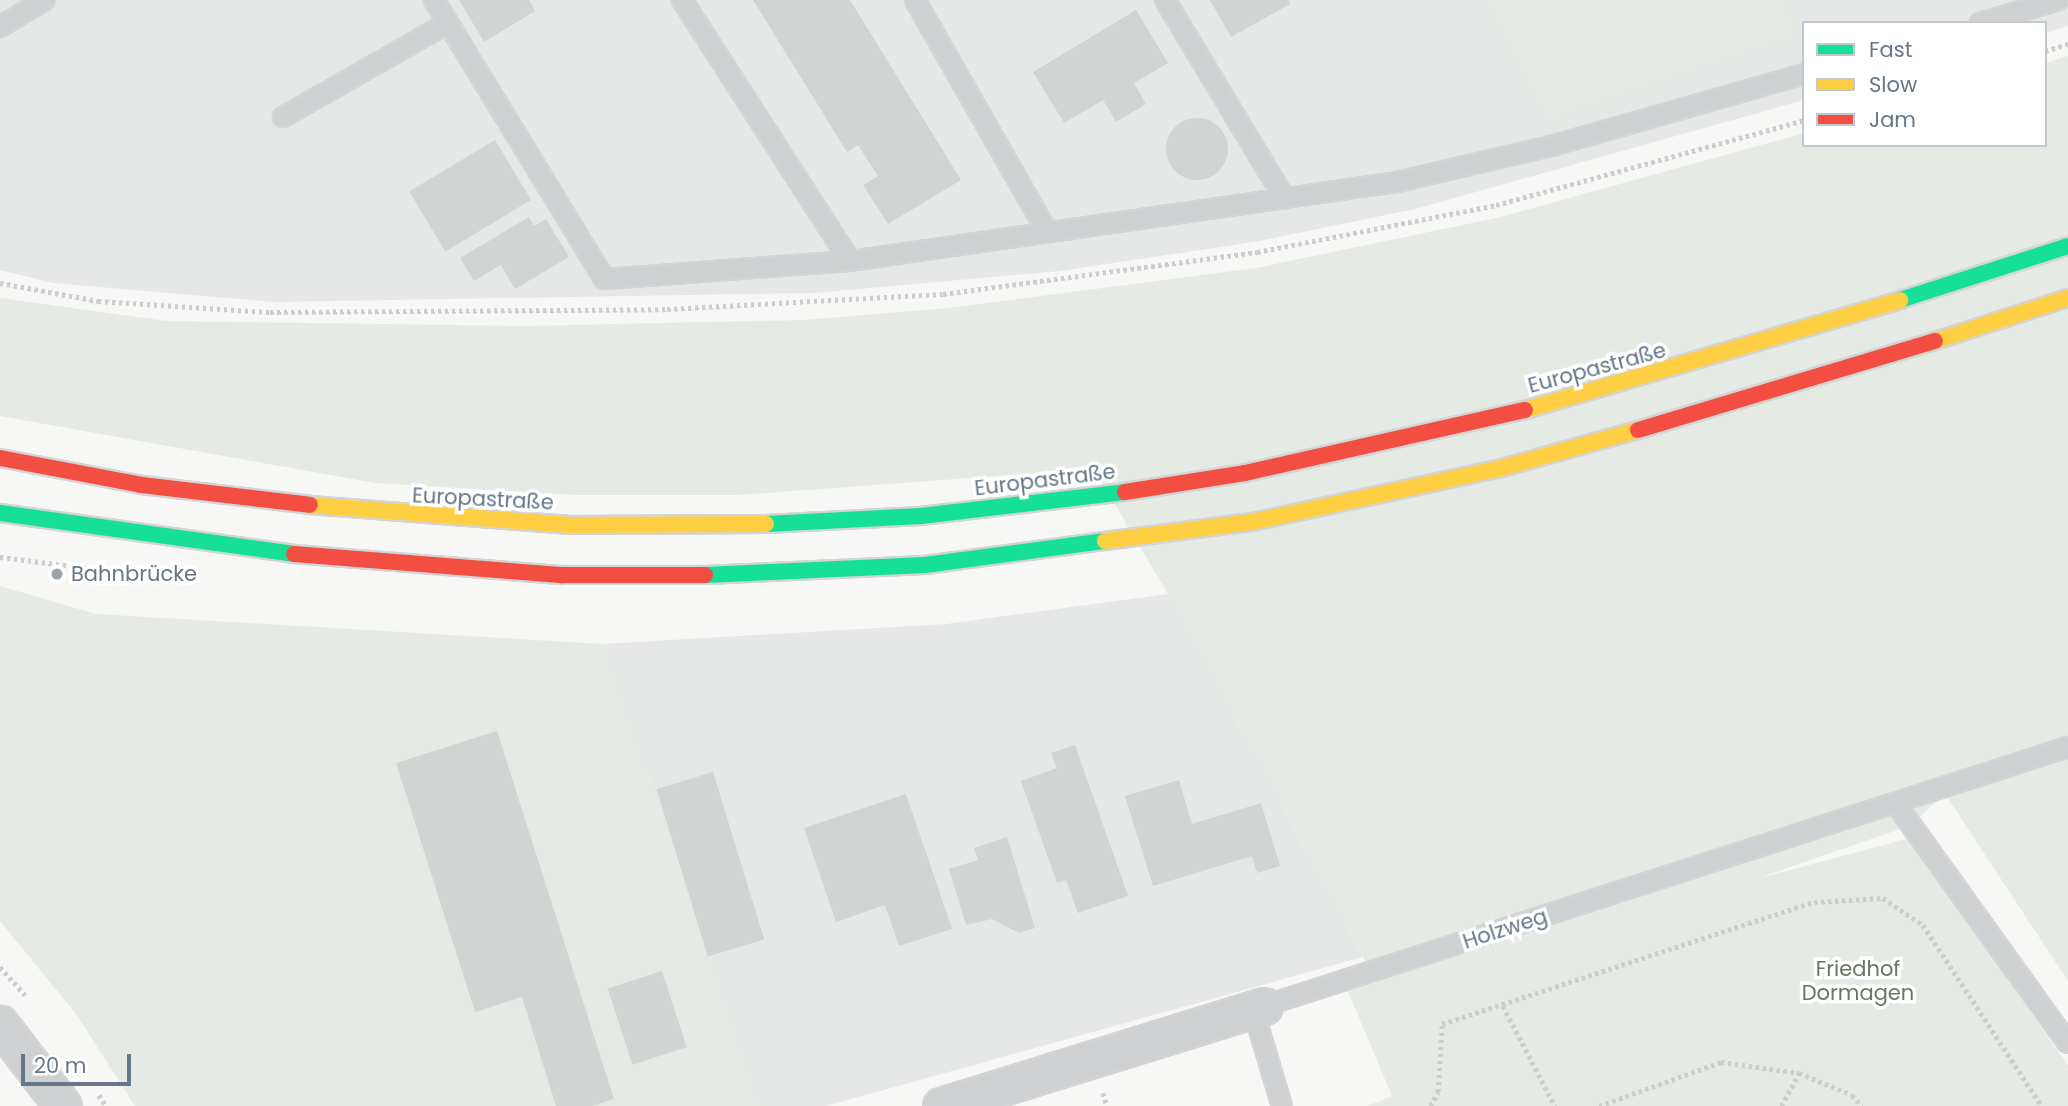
<!DOCTYPE html>
<html>
<head>
<meta charset="utf-8">
<style>
  body { margin:0 }
  #map { position:relative; width:2068px; height:1106px; overflow:hidden; background:#f7f7f6; font-family:Poppins,sans-serif }
  div>[style] { position:absolute }
  .built>* { inset:0; background:#e6e7e7 }
  .green>* { inset:0; background:#e6eae4 }
  .building>* { inset:0; background:#d2d3d3; transform-origin:0 0 }
  .round { border-radius:50% }
  .path>* { height:4.5px; margin-top:-2.25px; transform-origin:0; background:repeating-linear-gradient(90deg,#cccdce 0 3.5px,transparent 0 7px) }
  .roads { filter:drop-shadow(2px 0 #d2d4d5) drop-shadow(-2px 0 #d2d4d5) drop-shadow(0 2px #d2d4d5) drop-shadow(0 -2px #d2d4d5) }
  .lane>* { height:18px; margin:-9px; padding:0 9px; transform-origin:9px; border-radius:9px; background:#cfd0d1 }
  .street>* { height:35px; margin:-17.5px; padding:0 17.5px; transform-origin:17.5px; border-radius:17.5px; background:#cfd0d1 }
  .fast>* { height:16px; margin:-8px; padding:0 8px; transform-origin:8px; border-radius:8px; background:#16e098 }
  .slow>* { height:16px; margin:-8px; padding:0 8px; transform-origin:8px; border-radius:8px; background:#ffcf43 }
  .jam>* { height:16px; margin:-8px; padding:0 8px; transform-origin:8px; border-radius:8px; background:#f24e42 }
  .dots>* { width:19px; height:19px; translate:-50% -50%; box-sizing:border-box; border:4px solid #fff; border-radius:50% }
  span { translate:-50% -50%; white-space:nowrap; text-align:center; line-height:1.15; -webkit-text-stroke:7px #fff; paint-order:stroke }
  .street-label { font-size:21px; color:#657788 }
  .poi-label { font-size:21px; color:#657788 }
  .left { translate:0 -50%; text-align:left }
  .park-label { font-size:21px; color:#657960 }
  .legend { position:absolute; left:1802px; top:21px; width:245px; height:126px; box-sizing:border-box; background:#fff; border:2px solid #c1c9cf; margin:0; padding:9px 12px; list-style:none; font-size:21px; color:#657788 }
  .legend li { display:flex; align-items:center; gap:14px; height:35px }
  .legend b { width:35px; border:2px solid #c1c9cf }
  .scale { position:absolute; left:21px; top:1054px; width:110px; height:32px; box-sizing:border-box; border:4px solid #657788; border-top:0; padding-left:9px; font-size:21px; line-height:24px; white-space:nowrap; color:#657788; -webkit-text-stroke:5px #fff; paint-order:stroke }
</style>
</head>
<body>
<div id="map">
  <div class="built">
    <i style="clip-path:polygon(0 0,2068px 0,2068px 26px,2045px 33px,2045px 23px,1804px 23px,1804px 100px,1415px 209px,1254px 242px,1060px 271px,814px 293px,273px 302px,53px 283px,0 270px)"></i>
    <i style="clip-path:polygon(1168px 594px,1363px 957px,826px 1106px,761px 1106px,603px 644px,946px 624px)"></i>
  </div>
  <div class="green">
    <i style="clip-path:polygon(1481px 0,1784px 0,1804px 37px,1546px 124px)"></i>
    <i style="clip-path:polygon(2068px 56px,2068px 981px,1945px 794px,1909px 826px,1753px 880px,1910px 838px,2068px 1066px,2068px 1106px,1367px 1106px,1392px 1096px,1347px 989px,1376px 981px,1168px 594px,1094px 469px,738px 495px,576px 495px,375px 483px,0 416px,0 298px,166px 321px,524px 326px,803px 320px,948px 308px,1256px 268px,1501px 217px,1804px 133px,1804px 145px,2045px 145px,2045px 63px)"></i>
    <i style="clip-path:polygon(0 586px,96px 614px,603px 644px,761px 1106px,135px 1106px,76px 1014px,0 921px)"></i>
  </div>
  <div class="building">
    <i style="clip-path:polygon(459px 0,529px 0,535px 11px,484px 42px)"></i>
    <i style="clip-path:polygon(753px 0,850px 0,961px 180px,888px 224px,863px 185px,878px 176px,858px 145px,847px 152px)"></i>
    <i style="clip-path:polygon(1210px 0,1288px 0,1290px 4px,1231px 37px)"></i>
    <i style="clip-path:polygon(1136px 10px,1168px 63px,1134px 83px,1146px 104px,1116px 122px,1103px 100px,1064px 123px,1033px 72px)"></i>
    <i class="round" style="left:1166px;top:118px;width:62px;height:62px"></i>
    <i style="left:495px;top:140px;width:70px;height:100px;rotate:59deg"></i>
    <i style="clip-path:polygon(529px 217px,534px 226px,546px 219px,569px 257px,515px 289px,501px 265px,474px 281px,460px 258px)"></i>
    <i style="clip-path:polygon(497px 731px,614px 1099px,592px 1106px,556px 1106px,522px 997px,475px 1012px,396px 763px)"></i>
    <i style="clip-path:polygon(1075px 745px,1128px 896px,1078px 913px,1066px 880px,1057px 883px,1021px 781px,1057px 768px,1051px 753px)"></i>
    <i style="left:713px;top:772px;width:175px;height:59px;rotate:73deg"></i>
    <i style="clip-path:polygon(1179px 780px,1192px 824px,1261px 803px,1280px 866px,1257px 873px,1252px 856px,1153px 886px,1125px 796px)"></i>
    <i style="clip-path:polygon(906px 794px,952px 929px,899px 946px,885px 905px,836px 922px,804px 828px)"></i>
    <i style="clip-path:polygon(1007px 837px,1035px 928px,1019px 933px,992px 919px,966px 925px,949px 869px,978px 860px,974px 848px)"></i>
    <i style="left:662px;top:971px;width:80px;height:57px;rotate:72deg"></i>
  </div>
  <div class="path">
    <i style="left:2045px;top:51px;width:24px;rotate:-17deg"></i>
    <i style="left:0;top:283px;width:100px;rotate:10.4deg"></i>
    <i style="left:98px;top:301px;width:172px;rotate:3.7deg"></i>
    <i style="left:270px;top:312px;width:397px;rotate:-0.4deg"></i>
    <i style="left:667px;top:309px;width:276px;rotate:-3.1deg"></i>
    <i style="left:943px;top:294px;width:317px;rotate:-7.6deg"></i>
    <i style="left:1257px;top:252px;width:244px;rotate:-11.1deg"></i>
    <i style="left:1496px;top:205px;width:320px;rotate:-15.4deg"></i>
    <i style="left:0;top:557px;width:129px;rotate:7.1deg"></i>
    <i style="left:0;top:967px;width:38px;rotate:48deg"></i>
    <i style="left:1503px;top:1006px;width:113px;rotate:62.5deg"></i>
    <i style="left:1103px;top:1093px;width:14px;rotate:73deg"></i>
    <i style="left:99px;top:1095px;width:13px;rotate:58deg"></i>
    <i style="left:1430px;top:1106px;width:16px;rotate:-60deg"></i>
    <i style="left:1438px;top:1092px;width:68px;rotate:-86.6deg"></i>
    <i style="left:1442px;top:1024px;width:391px;rotate:-18.2deg"></i>
    <i style="left:1814px;top:902px;width:69px;rotate:-3.3deg"></i>
    <i style="left:1883px;top:898px;width:48px;rotate:34deg"></i>
    <i style="left:1923px;top:925px;width:217px;rotate:56.7deg"></i>
    <i style="left:1599px;top:1106px;width:130px;rotate:-19.8deg"></i>
    <i style="left:1721px;top:1062px;width:79px;rotate:8deg"></i>
    <i style="left:1799px;top:1073px;width:57px;rotate:22.5deg"></i>
    <i style="left:1852px;top:1095px;width:15px;rotate:48deg"></i>
    <i style="left:1781px;top:1106px;width:38px;rotate:-61deg"></i>
  </div>
  <div class="roads">
    <div class="lane">
      <i style="left:434px;top:0;width:327px;rotate:58.6deg"></i>
      <i style="left:604px;top:279px;width:247px;rotate:-4.2deg"></i>
      <i style="left:850px;top:261px;width:553px;rotate:-8.22deg"></i>
      <i style="left:1397px;top:182px;width:162px;rotate:-13.2deg"></i>
      <i style="left:1555px;top:145px;width:259px;rotate:-15.9deg"></i>
      <i style="left:682px;top:0;width:310px;rotate:57.2deg"></i>
      <i style="left:915px;top:0;width:266px;rotate:60.3deg"></i>
      <i style="left:1165px;top:0;width:232px;rotate:58.9deg"></i>
      <i style="left:1980px;top:23px;width:82px;rotate:-16.2deg"></i>
      <i style="left:0;top:27px;width:52px;rotate:-31deg"></i>
      <i style="left:283px;top:117px;width:190px;rotate:-29.7deg"></i>
      <i style="left:1896px;top:804px;width:294px;rotate:54.3deg"></i>
      <i style="left:1264px;top:1006px;width:845px;rotate:-17.86deg"></i>
      <i style="left:1253px;top:1009px;width:101px;rotate:73.4deg"></i>
    </div>
    <div class="street">
      <i style="left:0;top:1024px;width:103px;rotate:52.5deg"></i>
      <i style="left:941px;top:1106px;width:338px;rotate:-17.2deg"></i>
    </div>
    <div class="fast">
      <i style="left:1900px;top:300px;width:176px;rotate:-17.8deg"></i>
      <i style="left:0;top:513px;width:297px;rotate:7.9deg"></i>
      <i style="left:766px;top:524px;width:155px;rotate:-3deg"></i>
      <i style="left:921px;top:516px;width:205px;rotate:-6.7deg"></i>
      <i style="left:705px;top:575px;width:220px;rotate:-2.6deg"></i>
      <i style="left:925px;top:565px;width:182px;rotate:-7.6deg"></i>
    </div>
    <div class="slow">
      <i style="left:1935px;top:341px;width:140px;rotate:-17.9deg"></i>
      <i style="left:1525px;top:410px;width:391px;rotate:-16.3deg"></i>
      <i style="left:310px;top:505px;width:258px;rotate:4.4deg"></i>
      <i style="left:567px;top:525px;width:199px;rotate:-0.3deg"></i>
      <i style="left:1105px;top:541px;width:148px;rotate:-7.4deg"></i>
      <i style="left:1252px;top:522px;width:252px;rotate:-12.2deg"></i>
      <i style="left:1498px;top:469px;width:145px;rotate:-15.6deg"></i>
    </div>
    <div class="jam">
      <i style="left:1638px;top:430px;width:310px;rotate:-16.7deg"></i>
      <i style="left:0;top:458px;width:144px;rotate:10.8deg"></i>
      <i style="left:141px;top:485px;width:170px;rotate:6.7deg"></i>
      <i style="left:1125px;top:492px;width:121px;rotate:-9deg"></i>
      <i style="left:1245px;top:473px;width:287px;rotate:-12.7deg"></i>
      <i style="left:294px;top:554px;width:270px;rotate:4.5deg"></i>
      <i style="left:563px;top:575px;width:142px"></i>
    </div>
  </div>
  <div class="dots">
    <i style="left:57px;top:574px;background:#98a4ae"></i>
  </div>
  <div class="street-label">
    <span style="left:1597px;top:368px;rotate:-15deg">Europastraße</span>
    <span style="left:1045px;top:480px;rotate:-7deg">Europastraße</span>
    <span style="left:483px;top:499px;rotate:3deg">Europastraße</span>
    <span style="left:1505px;top:929px;rotate:-18deg">Holzweg</span>
  </div>
  <div class="poi-label">
    <span class="left" style="left:71px;top:574px">Bahnbrücke</span>
  </div>
  <div class="park-label">
    <span style="left:1858px;top:981px">Friedhof<br>Dormagen</span>
  </div>
  <ul class="legend">
  <li><b style="height:9px;background:#16e098"></b>Fast</li>
  <li><b style="height:9px;background:#ffcf43"></b>Slow</li>
  <li><b style="height:9px;background:#f24e42"></b>Jam</li>
  </ul>
  <div class="scale">20 m</div>
</div>
</body>
</html>
